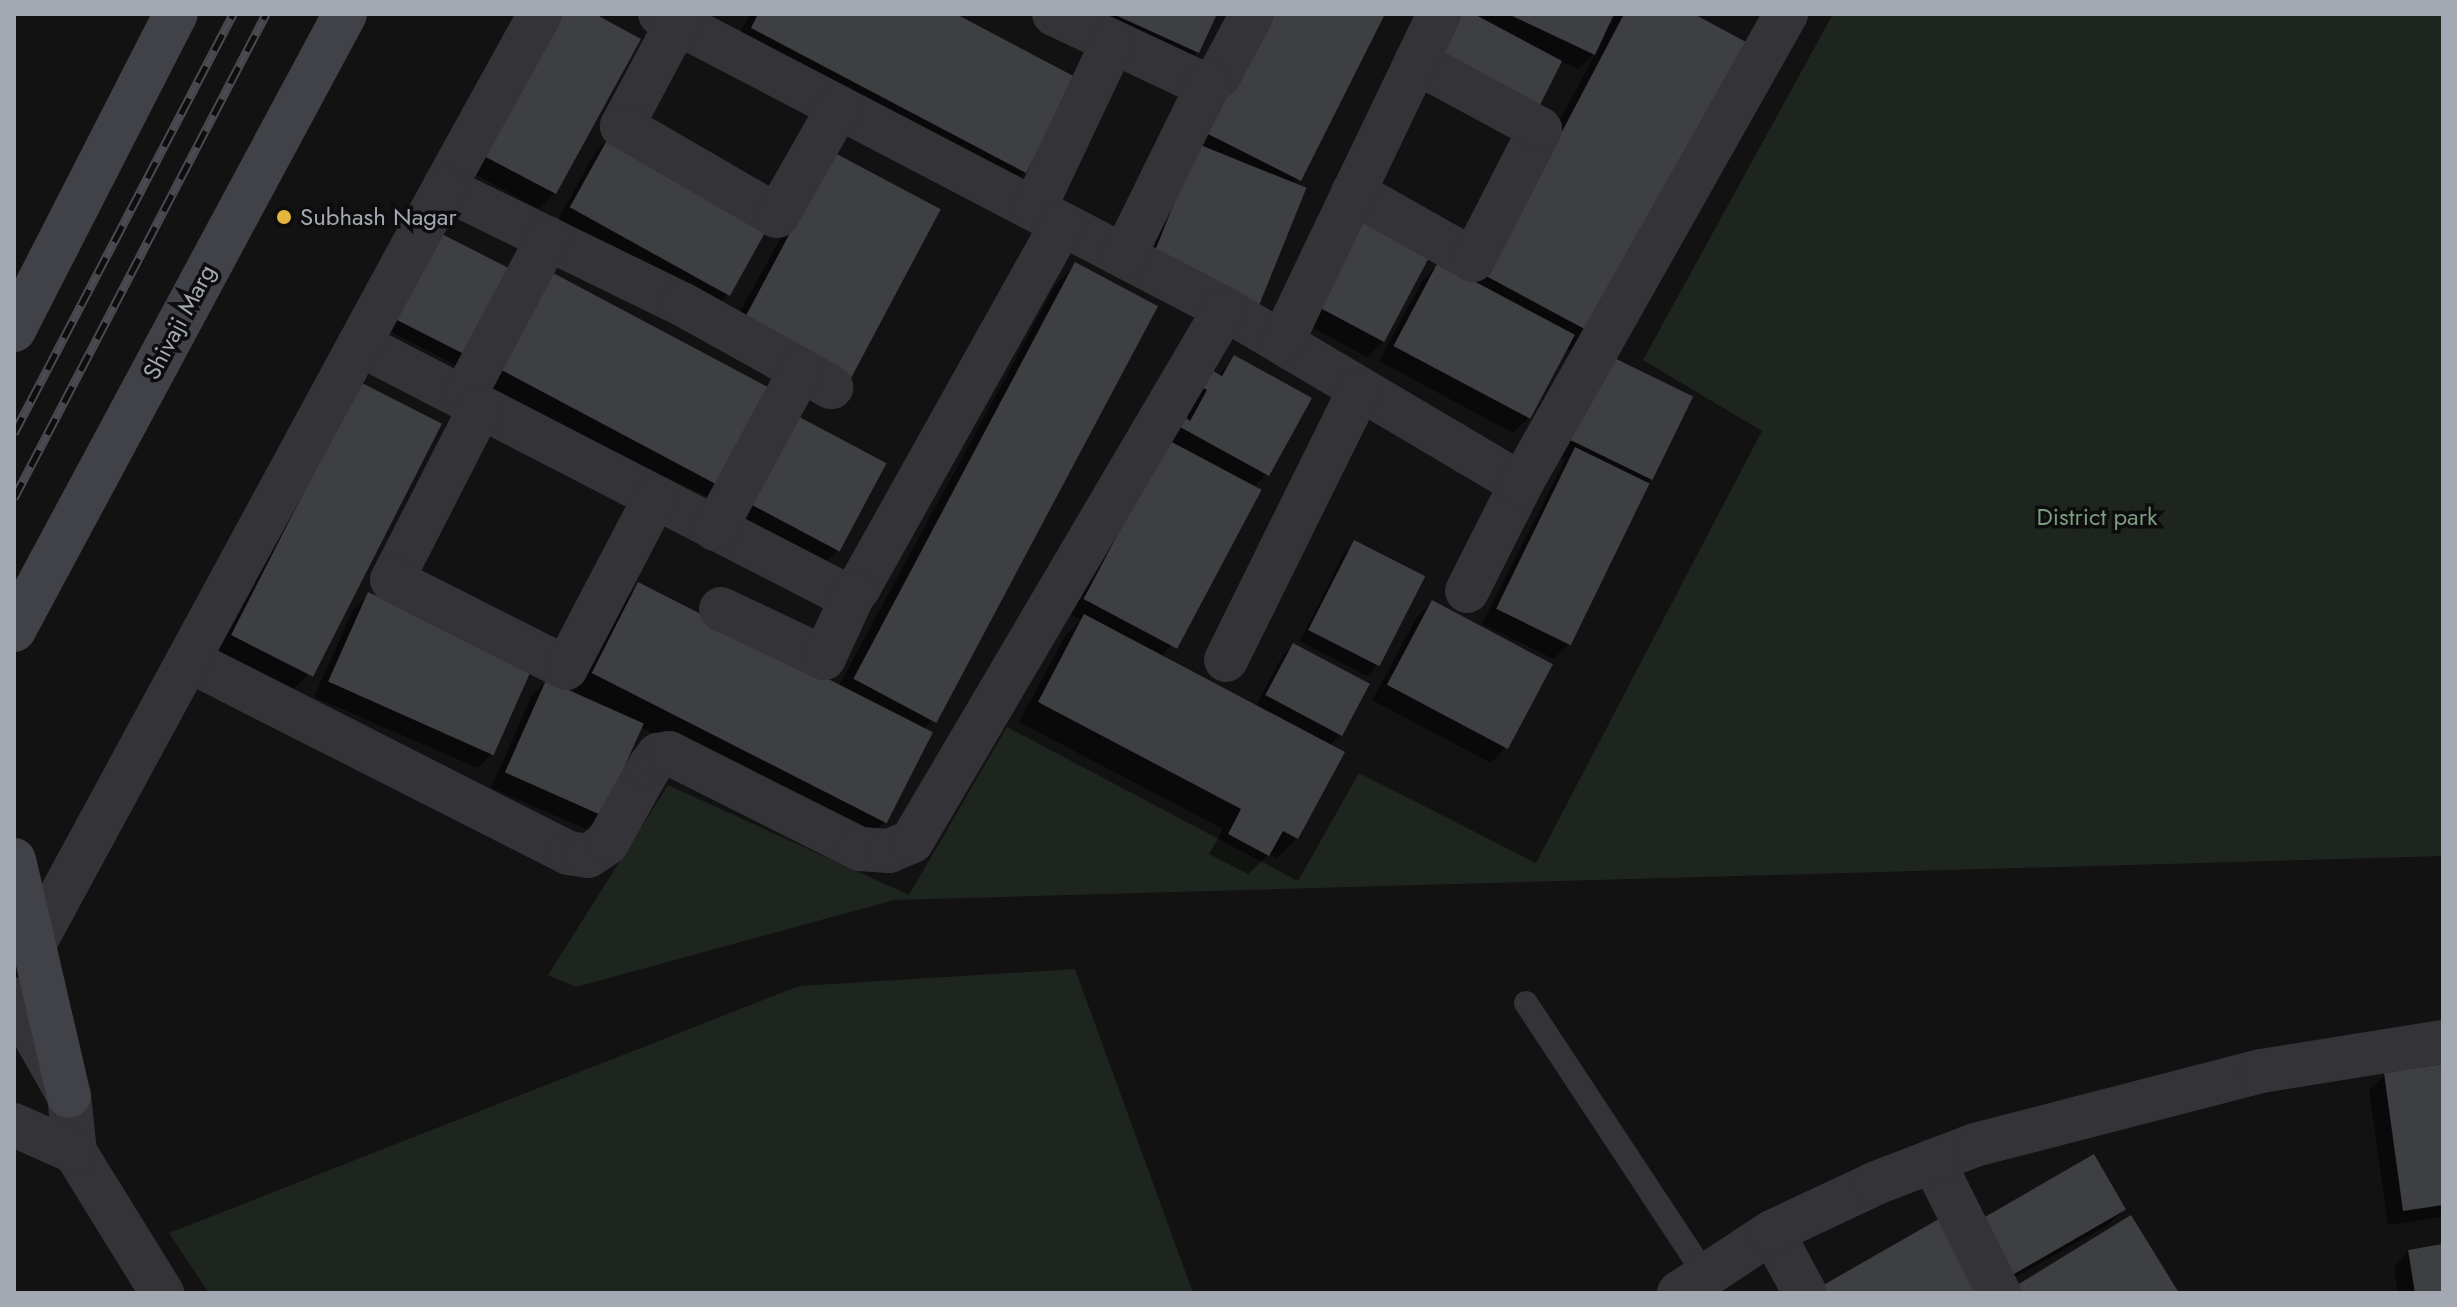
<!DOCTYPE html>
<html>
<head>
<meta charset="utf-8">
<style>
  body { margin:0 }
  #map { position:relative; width:2457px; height:1307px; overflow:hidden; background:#121213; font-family:Jost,sans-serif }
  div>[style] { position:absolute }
  .green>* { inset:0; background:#1e251f }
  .shadow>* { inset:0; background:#0007 }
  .building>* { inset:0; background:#3e3f43; transform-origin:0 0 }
  .service>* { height:24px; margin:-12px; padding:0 12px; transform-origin:12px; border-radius:12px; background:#333338 }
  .minor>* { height:44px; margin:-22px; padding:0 22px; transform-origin:22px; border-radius:22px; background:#333338 }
  .tertiary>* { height:44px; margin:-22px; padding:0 22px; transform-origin:22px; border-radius:22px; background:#333338 }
  .secondary>* { height:44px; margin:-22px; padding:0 22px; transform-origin:22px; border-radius:22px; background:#414248 }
  .rail>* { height:9px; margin-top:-4.5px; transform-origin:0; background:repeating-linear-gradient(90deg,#0d0d0e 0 18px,#4a4b51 0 36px); box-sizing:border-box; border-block:2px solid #4a4b51 }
  .dots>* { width:22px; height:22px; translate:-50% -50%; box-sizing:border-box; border:4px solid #0d0d0e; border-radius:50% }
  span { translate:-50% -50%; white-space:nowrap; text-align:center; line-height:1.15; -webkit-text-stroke:7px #0d0d0e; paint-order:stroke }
  .poi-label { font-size:24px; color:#a4a8b3 }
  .left { translate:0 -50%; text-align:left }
  .street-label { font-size:24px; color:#a4a8b3 }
  .park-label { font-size:24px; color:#7c9c80 }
  .frame { position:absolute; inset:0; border:16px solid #a4a8b3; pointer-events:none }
</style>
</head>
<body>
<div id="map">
  <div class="green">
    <i style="clip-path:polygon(1833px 14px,2443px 14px,2443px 856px,894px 900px,576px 987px,548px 975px,668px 785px,909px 895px,1007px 727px,1298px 881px,1359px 773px,1536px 863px,1762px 431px,1643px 360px)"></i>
    <i style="clip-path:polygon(1075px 969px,1193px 1293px,209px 1293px,169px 1233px,799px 986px)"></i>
  </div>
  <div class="shadow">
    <i style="clip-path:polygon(591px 14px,555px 193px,539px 209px,464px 168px)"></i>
    <i style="clip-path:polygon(750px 14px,952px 14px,1025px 172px,1005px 192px,732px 48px)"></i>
    <i style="clip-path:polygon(1109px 14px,1215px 14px,1197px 52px,1182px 67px,1101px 31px)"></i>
    <i style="clip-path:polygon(1260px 14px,1382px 14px,1299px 179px,1133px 280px)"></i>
    <i style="clip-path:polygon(1453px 14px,1612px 14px,1608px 22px,1611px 24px,1616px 14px,1689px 14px,1744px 42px,1571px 351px,1566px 349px,1528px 418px,1513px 433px,1379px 361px,1423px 280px,1439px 264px,1474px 283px,1596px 52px,1578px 69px)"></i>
    <i style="clip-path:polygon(612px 136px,768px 222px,728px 294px,713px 310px,556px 223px,596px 151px)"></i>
    <i style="clip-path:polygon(818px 170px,938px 211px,725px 339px)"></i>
    <i style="clip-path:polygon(1346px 231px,1383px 342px,1367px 357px,1298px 320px)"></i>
    <i style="clip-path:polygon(430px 245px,512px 271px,458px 366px,387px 330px)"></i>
    <i style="clip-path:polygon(1076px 265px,1155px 307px,931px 721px,922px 730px,884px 822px,865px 841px,640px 727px,602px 814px,586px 829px,491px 788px,531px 697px,546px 682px,573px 694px,618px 605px,638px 585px,838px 687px,1056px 284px)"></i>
    <i style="clip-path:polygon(522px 289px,730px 479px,710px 498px,477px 387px)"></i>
    <i style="clip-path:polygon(1235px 357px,1267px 474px,1253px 488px,1258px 491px,1171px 646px,1161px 657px,1255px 707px,1283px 655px,1293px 645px,1340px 735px,1329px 746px,1297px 838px,1277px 858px,1269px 854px,1248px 874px,1209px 854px,1223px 829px,1019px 722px,1065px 636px,1081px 620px,1060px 608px,1186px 420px,1196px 388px,1218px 376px)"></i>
    <i style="clip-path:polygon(1591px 372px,1690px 396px,1569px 644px,1554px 659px,1482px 624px,1565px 460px,1551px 453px)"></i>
    <i style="clip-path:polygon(360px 384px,308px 674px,289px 694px,210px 653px)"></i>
    <i style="clip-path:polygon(777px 431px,838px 550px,822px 566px,731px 516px)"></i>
    <i style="clip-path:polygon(1355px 543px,1377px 665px,1367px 676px,1300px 641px,1344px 553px)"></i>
    <i style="clip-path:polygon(368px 595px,493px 753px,478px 768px,314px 697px,353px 610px)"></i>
    <i style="clip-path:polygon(1432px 602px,1550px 665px,1506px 747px,1491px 763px,1372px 700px,1417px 617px)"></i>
    <i style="clip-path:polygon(2443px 1066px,2443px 1217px,2388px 1225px,2369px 1090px,2385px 1075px)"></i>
    <i style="clip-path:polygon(2124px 1209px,2108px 1225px,1996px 1288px,1966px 1235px)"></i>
    <i style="clip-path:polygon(2443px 1246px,2443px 1293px,2398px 1293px,2394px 1267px,2409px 1251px)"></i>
  </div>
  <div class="building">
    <i style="clip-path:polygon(554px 14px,595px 14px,641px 39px,556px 194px,478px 153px)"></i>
    <i style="clip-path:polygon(758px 14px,956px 14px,1077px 78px,1026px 173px,751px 28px)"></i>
    <i style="clip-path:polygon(1113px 14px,1217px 14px,1199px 53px)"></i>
    <i style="clip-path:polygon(1268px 14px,1385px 14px,1301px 181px,1208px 134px)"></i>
    <i style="clip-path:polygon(1454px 14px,1474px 14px,1562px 61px,1540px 105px,1435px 49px)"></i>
    <i style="clip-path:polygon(1508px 14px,1614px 14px,1595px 55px)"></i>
    <i style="clip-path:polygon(1624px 14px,1694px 14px,1746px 42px,1592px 333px,1486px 276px)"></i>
    <i style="left:611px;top:133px;width:183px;height:85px;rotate:29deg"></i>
    <i style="left:1198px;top:144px;width:117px;height:131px;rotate:22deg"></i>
    <i style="left:833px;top:152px;width:122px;height:195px;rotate:28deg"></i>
    <i style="left:1361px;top:213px;width:81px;height:103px;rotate:28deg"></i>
    <i style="left:440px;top:233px;width:83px;height:97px;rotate:27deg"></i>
    <i style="left:1075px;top:262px;width:94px;height:472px;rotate:28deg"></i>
    <i style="left:1438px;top:262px;width:155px;height:95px;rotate:28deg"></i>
    <i style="left:542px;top:267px;width:268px;height:110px;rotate:28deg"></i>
    <i style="left:1606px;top:354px;width:97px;height:93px;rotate:26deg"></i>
    <i style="clip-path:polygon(1234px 355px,1312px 398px,1269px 476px,1180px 427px,1185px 417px,1190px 421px,1207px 390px,1202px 387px,1211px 370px,1222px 376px)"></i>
    <i style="left:360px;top:382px;width:92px;height:284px;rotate:27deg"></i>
    <i style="left:792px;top:413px;width:107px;height:100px;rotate:28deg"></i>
    <i style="left:1168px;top:440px;width:106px;height:180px;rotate:28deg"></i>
    <i style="left:1575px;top:447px;width:83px;height:180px;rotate:26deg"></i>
    <i style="left:1354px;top:540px;width:80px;height:101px;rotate:27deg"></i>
    <i style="left:638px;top:582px;width:331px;height:102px;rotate:27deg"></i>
    <i style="left:368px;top:592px;width:181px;height:98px;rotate:24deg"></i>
    <i style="left:1432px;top:600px;width:137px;height:96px;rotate:28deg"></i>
    <i style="clip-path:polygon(1084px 614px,1345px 752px,1298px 839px,1283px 831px,1269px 856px,1228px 834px,1241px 809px,1038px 702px)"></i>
    <i style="left:1293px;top:643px;width:87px;height:59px;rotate:28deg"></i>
    <i style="left:546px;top:680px;width:107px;height:101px;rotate:24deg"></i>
    <i style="clip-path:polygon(2443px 1064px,2443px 1205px,2403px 1211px,2384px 1073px)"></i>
    <i style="left:2094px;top:1154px;width:64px;height:131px;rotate:60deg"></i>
    <i style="clip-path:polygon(2131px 1215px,2179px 1293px,2018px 1293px,2014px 1287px)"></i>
    <i style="clip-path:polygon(1944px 1216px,1989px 1293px,1823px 1293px,1820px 1287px)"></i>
    <i style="clip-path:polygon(2443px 1244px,2443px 1293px,2415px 1293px,2408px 1250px)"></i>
  </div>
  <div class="service">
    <i style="left:1526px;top:1003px;width:327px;rotate:56.6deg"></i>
  </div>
  <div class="minor">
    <i style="left:540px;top:14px;width:199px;rotate:118.9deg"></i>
    <i style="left:444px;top:188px;width:265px;rotate:26deg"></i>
    <i style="left:682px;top:304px;width:171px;rotate:29.1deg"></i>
    <i style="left:660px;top:14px;width:637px;rotate:27.57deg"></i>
    <i style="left:1225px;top:309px;width:344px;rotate:30.6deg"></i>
    <i style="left:1054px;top:14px;width:165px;rotate:25.2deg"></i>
    <i style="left:1203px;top:84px;width:18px;rotate:-27deg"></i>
    <i style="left:1219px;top:76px;width:70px;rotate:-62deg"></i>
    <i style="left:677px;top:23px;width:117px;rotate:118.1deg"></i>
    <i style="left:622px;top:126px;width:179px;rotate:30.1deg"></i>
    <i style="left:777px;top:216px;width:125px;rotate:-60.4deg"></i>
    <i style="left:1353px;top:192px;width:138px;rotate:29.5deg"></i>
    <i style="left:1473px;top:260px;width:147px;rotate:-62.9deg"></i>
    <i style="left:1540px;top:129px;width:141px;rotate:-151.6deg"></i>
    <i style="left:1034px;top:209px;width:185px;rotate:-64.7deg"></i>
    <i style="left:1124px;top:256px;width:193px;rotate:-63.8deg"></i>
    <i style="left:1282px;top:342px;width:364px;rotate:-64.4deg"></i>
    <i style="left:359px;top:344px;width:551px;rotate:27.31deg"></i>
    <i style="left:849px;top:597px;width:12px;rotate:-42deg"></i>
    <i style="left:858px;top:589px;width:418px;rotate:-60.8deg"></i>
    <i style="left:463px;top:398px;width:181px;rotate:-62deg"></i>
    <i style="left:480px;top:408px;width:193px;rotate:117.1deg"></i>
    <i style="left:392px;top:580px;width:195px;rotate:26.8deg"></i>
    <i style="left:566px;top:668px;width:192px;rotate:-62.4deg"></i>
    <i style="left:715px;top:529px;width:181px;rotate:-61.6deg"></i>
    <i style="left:1467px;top:591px;width:120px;rotate:-63.2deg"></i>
    <i style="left:1521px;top:484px;width:540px;rotate:-60.58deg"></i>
    <i style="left:721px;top:609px;width:114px;rotate:25.4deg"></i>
    <i style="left:824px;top:658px;width:72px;rotate:-65.2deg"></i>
    <i style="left:188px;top:660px;width:427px;rotate:26.9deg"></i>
    <i style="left:569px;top:853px;width:19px;rotate:9deg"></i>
    <i style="left:588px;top:856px;width:23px;rotate:-34deg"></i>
    <i style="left:607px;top:843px;width:88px;rotate:-60.8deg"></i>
    <i style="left:650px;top:766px;width:14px;rotate:-54deg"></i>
    <i style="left:658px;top:755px;width:11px;rotate:-10deg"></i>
    <i style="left:669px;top:753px;width:214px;rotate:26.7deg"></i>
    <i style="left:860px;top:849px;width:29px;rotate:4deg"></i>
    <i style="left:889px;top:851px;width:25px;rotate:-23deg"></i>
    <i style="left:912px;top:841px;width:617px;rotate:-59.53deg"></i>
    <i style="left:1226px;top:660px;width:302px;rotate:-63.7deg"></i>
    <i style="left:32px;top:948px;width:864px;rotate:-61.54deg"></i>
    <i style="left:1933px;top:1161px;width:148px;rotate:63.4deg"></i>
    <i style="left:1772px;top:1232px;width:69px;rotate:61.6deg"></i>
  </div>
  <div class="tertiary">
    <i style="left:14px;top:999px;width:112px;rotate:60.4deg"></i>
    <i style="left:69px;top:1096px;width:56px;rotate:83.9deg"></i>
    <i style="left:75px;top:1152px;width:166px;rotate:58.3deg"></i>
    <i style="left:14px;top:1125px;width:67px;rotate:23.9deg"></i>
    <i style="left:1679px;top:1293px;width:111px;rotate:-33.3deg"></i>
    <i style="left:1772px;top:1232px;width:115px;rotate:-25.2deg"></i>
    <i style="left:1876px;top:1183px;width:106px;rotate:-21deg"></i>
    <i style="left:1975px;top:1145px;width:295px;rotate:-14.5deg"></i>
    <i style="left:2261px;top:1071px;width:184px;rotate:-9.1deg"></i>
  </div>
  <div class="secondary">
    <i style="left:14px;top:330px;width:355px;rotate:-62.9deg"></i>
    <i style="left:14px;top:630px;width:699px;rotate:-61.75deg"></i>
    <i style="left:14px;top:860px;width:242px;rotate:76.9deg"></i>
  </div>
  <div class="rail">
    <i style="left:14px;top:433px;width:473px;rotate:-62.4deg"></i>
    <i style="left:14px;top:498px;width:546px;rotate:-62.5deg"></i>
  </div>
  <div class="dots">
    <i style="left:284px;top:217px;background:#e3b53a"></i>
  </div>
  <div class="poi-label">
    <span class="left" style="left:300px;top:217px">Subhash Nagar</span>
  </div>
  <div class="street-label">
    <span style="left:179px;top:322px;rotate:-62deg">Shivaji Marg</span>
  </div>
  <div class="park-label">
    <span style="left:2097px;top:517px">District park</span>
  </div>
  <div class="frame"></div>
</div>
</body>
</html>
